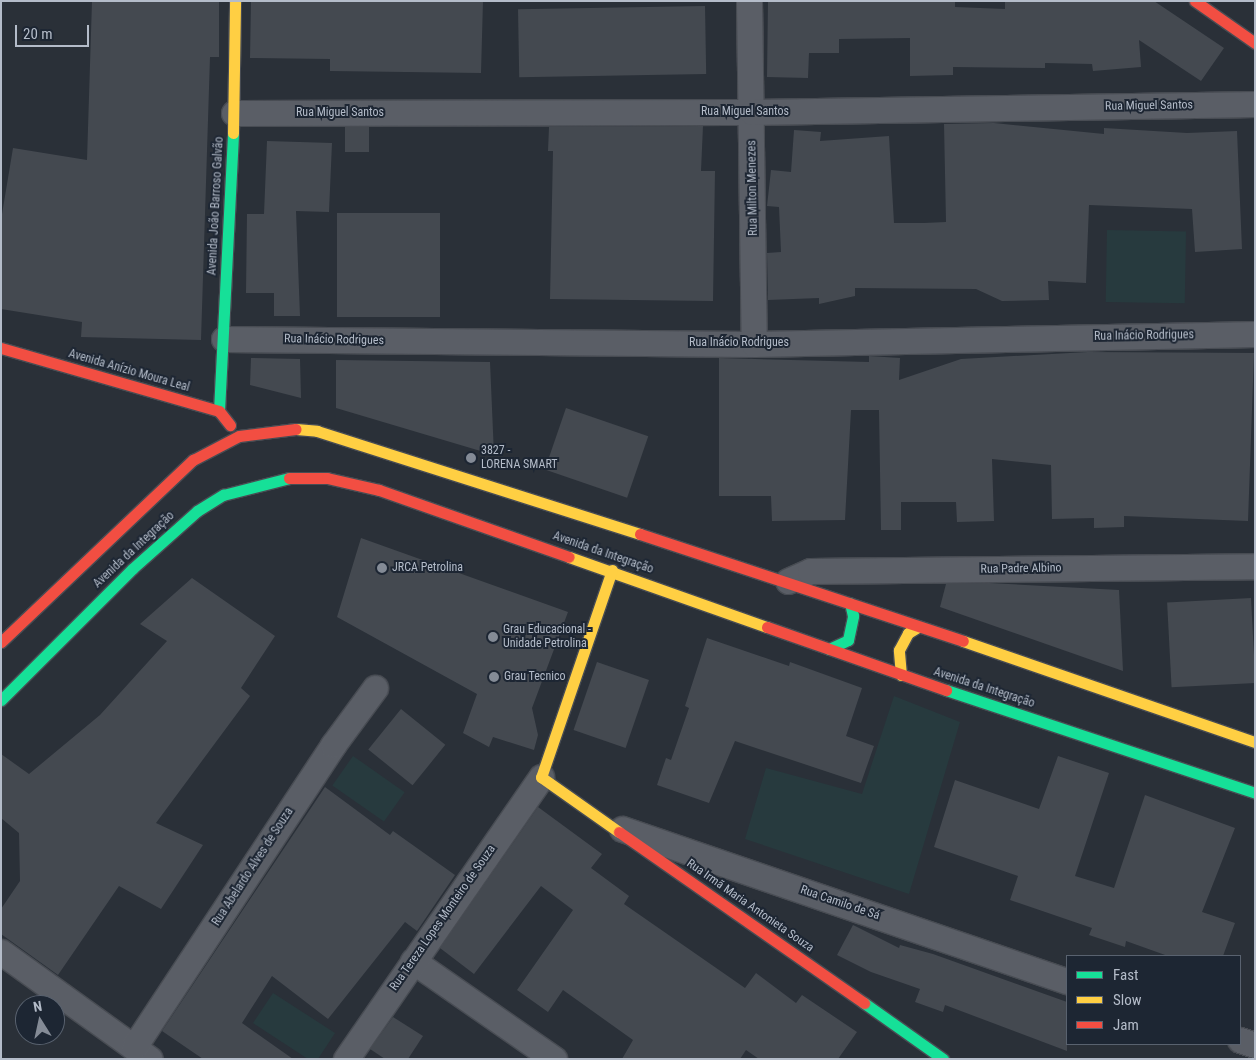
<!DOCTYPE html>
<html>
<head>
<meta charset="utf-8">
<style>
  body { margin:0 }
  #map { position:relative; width:1256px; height:1060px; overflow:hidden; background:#2a3038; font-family:"Roboto Condensed",sans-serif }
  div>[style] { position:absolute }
  .green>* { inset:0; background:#273a3e; transform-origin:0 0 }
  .building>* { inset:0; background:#444950; transform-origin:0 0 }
  .roads { filter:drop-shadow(1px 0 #484c53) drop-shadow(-1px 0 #484c53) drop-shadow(0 1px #484c53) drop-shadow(0 -1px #484c53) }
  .street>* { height:25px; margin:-12.5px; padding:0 12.5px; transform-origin:12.5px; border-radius:12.5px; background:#5a5e66 }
  .fast>* { height:11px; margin:-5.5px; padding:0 5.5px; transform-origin:5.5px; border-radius:5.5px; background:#16e098 }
  .slow>* { height:11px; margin:-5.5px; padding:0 5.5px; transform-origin:5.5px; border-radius:5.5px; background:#ffcf43 }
  .jam>* { height:11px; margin:-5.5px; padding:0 5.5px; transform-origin:5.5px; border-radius:5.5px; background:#f24e42 }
  .dots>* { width:14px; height:14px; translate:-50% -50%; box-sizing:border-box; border:2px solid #1d2633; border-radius:50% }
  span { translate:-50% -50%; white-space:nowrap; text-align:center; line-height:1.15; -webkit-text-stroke:4px #1d2633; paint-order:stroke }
  .street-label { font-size:12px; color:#b4bcc9 }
  .poi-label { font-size:12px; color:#b4bcc9 }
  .left { translate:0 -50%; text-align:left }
  .frame { position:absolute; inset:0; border:2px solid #b4bcc9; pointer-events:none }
  .legend { position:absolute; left:1066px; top:955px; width:175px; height:90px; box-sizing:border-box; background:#1d2633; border:1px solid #59626f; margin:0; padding:6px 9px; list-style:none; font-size:15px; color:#b4bcc9 }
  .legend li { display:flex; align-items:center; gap:10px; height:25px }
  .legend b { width:25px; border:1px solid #59626f }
  .north { position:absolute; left:15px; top:995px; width:50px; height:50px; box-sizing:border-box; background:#1d2633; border:1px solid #59626f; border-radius:50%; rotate:350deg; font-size:14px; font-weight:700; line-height:20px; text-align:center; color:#b4bcc9 }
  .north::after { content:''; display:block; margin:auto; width:18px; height:22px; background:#848b96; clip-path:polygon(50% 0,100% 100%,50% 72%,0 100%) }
  .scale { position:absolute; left:15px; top:25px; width:74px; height:22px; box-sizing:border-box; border:2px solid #b4bcc9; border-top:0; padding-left:6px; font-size:15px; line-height:18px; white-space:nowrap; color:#b4bcc9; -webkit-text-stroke:4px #1d2633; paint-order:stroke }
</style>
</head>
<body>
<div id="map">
  <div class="green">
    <i style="left:1107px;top:230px;width:79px;height:72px;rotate:1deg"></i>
    <i style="clip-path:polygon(894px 696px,960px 722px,909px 894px,745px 839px,766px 768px,862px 794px)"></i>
    <i style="left:353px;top:756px;width:63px;height:36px;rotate:35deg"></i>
    <i style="clip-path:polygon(273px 993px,335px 1033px,318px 1059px,308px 1059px,253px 1023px)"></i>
  </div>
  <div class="building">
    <i style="clip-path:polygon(92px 1px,219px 1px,219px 57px,210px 57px,201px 340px,81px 337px,82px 322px,1px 309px,1px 220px,13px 148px,87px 160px)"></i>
    <i style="clip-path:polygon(251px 1px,483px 1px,481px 73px,330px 71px,330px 59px,250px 58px)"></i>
    <i style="clip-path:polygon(768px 1px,955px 1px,955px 7px,1005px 9px,1005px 1px,1154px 1px,1224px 48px,1201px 81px,1139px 40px,1141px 67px,1093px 71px,1092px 64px,1045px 63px,1045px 68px,953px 67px,953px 75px,910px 76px,910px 38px,839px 39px,839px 53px,809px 53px,808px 78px,767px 77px)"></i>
    <i style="left:705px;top:6px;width:68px;height:187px;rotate:89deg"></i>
    <i style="clip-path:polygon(994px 123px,1104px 134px,1104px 128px,1187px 133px,1237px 131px,1242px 249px,1195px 252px,1192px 209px,1089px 205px,1086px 283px,1048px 281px,1049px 300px,1002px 301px,976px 289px,855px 288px,855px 296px,819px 304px,819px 298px,768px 300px,767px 253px,781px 252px,779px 207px,767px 206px,771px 170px,791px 172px,794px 130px,821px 132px,820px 141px,889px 136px,894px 223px,924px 223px,946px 222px,944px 124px)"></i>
    <i style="clip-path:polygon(703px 126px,701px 171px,715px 171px,713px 301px,550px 299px,553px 151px,548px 151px,549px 127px)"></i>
    <i style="left:345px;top:127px;width:24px;height:25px"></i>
    <i style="clip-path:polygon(267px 141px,332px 143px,329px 212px,296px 211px,300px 316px,274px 316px,274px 293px,246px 293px,247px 214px,264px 214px)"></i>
    <i style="left:337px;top:213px;width:103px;height:104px"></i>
    <i style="clip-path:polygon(1088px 352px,1254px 353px,1248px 521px,1124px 516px,1124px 527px,1094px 528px,1094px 518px,1052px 519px,1051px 465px,992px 459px,994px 521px,957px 522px,956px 502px,901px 502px,901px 530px,881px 530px,879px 410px,851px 410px,845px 520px,772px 521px,771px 496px,719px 496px,719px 358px,869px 362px,869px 356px,900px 358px,899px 380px,961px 359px)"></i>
    <i style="clip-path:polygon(251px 358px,300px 359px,301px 398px,250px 385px)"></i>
    <i style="clip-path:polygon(336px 360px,490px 362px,494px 455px,336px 408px)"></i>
    <i style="left:566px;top:408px;width:87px;height:65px;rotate:19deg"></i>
    <i style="clip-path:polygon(361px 538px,568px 612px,532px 708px,538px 735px,534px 750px,493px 737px,489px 747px,463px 733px,477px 694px,337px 617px)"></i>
    <i style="clip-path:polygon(192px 578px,275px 636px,241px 688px,250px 696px,156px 823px,203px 845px,161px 909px,119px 886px,58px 975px,1px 934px,1px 909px,20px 881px,19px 833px,1px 818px,1px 754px,29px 774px,100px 715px,167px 641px,140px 624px)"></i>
    <i style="clip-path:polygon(989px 583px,1119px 590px,1123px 671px,940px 607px,946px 584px)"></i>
    <i style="left:1251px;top:598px;width:85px;height:84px;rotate:87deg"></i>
    <i style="clip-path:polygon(707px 638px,789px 666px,790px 662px,862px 688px,846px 736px,874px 746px,861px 783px,735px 741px,709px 803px,657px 785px,666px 758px,671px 760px,689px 708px,685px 706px)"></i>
    <i style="left:597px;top:662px;width:55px;height:72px;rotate:19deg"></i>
    <i style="left:401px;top:709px;width:57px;height:52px;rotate:39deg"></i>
    <i style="clip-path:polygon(1058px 756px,1109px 773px,1075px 876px,1114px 888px,1145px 795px,1235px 828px,1202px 912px,1235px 923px,1223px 956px,1168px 956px,1126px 941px,1125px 947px,1089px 935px,1092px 928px,1010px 900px,1018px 876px,934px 847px,955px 780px,1039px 809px)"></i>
    <i style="clip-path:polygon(325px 787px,390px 835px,393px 831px,455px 875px,417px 931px,405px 922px,328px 1019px,272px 976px,242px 1023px,293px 1059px,203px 1059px,162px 1031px)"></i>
    <i style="clip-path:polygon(538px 807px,602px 854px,591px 868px,629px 896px,624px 904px,745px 988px,756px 973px,796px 1003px,802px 995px,857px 1032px,838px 1059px,759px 1059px,746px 1050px,740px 1059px,622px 1059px,633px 1040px,563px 990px,548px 1012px,517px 990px,573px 910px,541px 886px,474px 974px,440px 948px)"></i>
    <i style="clip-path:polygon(853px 925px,899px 948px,900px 945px,933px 954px,1067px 1002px,1067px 1051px,945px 1005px,943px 1012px,915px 1002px,920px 989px,871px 972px,837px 955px)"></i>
    <i style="clip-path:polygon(393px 1017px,423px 1036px,408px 1059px,385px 1059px,370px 1049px)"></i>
  </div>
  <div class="roads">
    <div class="street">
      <i style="left:749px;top:1px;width:343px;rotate:89.2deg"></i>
      <i style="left:234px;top:113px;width:518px;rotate:-0.11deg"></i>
      <i style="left:752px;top:112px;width:503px;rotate:-0.91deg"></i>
      <i style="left:224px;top:339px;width:530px;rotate:0.54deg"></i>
      <i style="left:754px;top:344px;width:501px;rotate:-1.14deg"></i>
      <i style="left:788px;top:581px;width:24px;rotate:-24deg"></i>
      <i style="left:810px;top:571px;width:445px;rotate:-0.6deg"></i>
      <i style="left:622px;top:829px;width:470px;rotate:18.9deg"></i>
      <i style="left:1px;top:952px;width:183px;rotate:35.7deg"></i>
      <i style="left:413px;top:961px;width:172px;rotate:34.8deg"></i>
      <i style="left:1240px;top:1040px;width:16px;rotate:18deg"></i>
      <i style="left:134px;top:1047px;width:362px;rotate:-56.6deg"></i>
      <i style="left:333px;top:745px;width:71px;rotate:-53.6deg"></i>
      <i style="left:346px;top:1059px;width:343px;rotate:-55.3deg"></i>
    </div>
    <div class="fast">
      <i style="left:219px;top:411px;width:278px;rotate:-87.1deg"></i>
      <i style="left:829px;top:649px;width:21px;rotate:-25deg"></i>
      <i style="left:848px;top:640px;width:25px;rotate:-78deg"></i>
      <i style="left:853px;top:616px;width:13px;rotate:-103deg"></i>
      <i style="left:946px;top:690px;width:326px;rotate:18.4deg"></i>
      <i style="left:1px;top:700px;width:185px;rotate:-45deg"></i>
      <i style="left:132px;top:569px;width:87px;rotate:-41.7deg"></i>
      <i style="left:197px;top:511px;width:31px;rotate:-32deg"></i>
      <i style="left:223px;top:495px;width:68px;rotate:-14.4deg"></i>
      <i style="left:864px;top:1003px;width:97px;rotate:35.3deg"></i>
    </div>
    <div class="slow">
      <i style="left:233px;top:133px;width:132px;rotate:-89.1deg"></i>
      <i style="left:296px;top:429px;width:21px;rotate:5deg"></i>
      <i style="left:317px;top:431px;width:339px;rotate:17.7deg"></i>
      <i style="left:569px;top:557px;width:210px;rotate:19.5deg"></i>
      <i style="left:612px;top:570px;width:219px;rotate:108.9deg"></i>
      <i style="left:541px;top:777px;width:95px;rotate:35.2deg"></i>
      <i style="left:963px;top:641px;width:309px;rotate:19.1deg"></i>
      <i style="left:901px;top:675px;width:25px;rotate:-95deg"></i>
      <i style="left:899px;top:650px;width:19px;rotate:-62deg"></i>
      <i style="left:908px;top:633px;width:12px;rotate:-31deg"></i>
    </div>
    <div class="jam">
      <i style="left:1195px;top:1px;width:73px;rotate:35deg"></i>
      <i style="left:1px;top:348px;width:227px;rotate:16.1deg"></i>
      <i style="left:219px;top:411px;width:18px;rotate:52deg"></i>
      <i style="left:289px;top:478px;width:38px"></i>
      <i style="left:327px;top:478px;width:53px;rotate:13deg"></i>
      <i style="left:379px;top:490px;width:201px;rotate:19.4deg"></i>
      <i style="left:640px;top:534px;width:340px;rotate:18.3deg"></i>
      <i style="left:767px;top:627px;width:190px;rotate:19.4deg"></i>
      <i style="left:1px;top:642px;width:265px;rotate:-43.5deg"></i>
      <i style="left:193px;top:460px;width:52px;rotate:-27.6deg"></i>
      <i style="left:239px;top:436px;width:57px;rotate:-7deg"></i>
      <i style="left:619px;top:832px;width:299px;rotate:34.9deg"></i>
    </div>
  </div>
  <div class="dots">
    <i style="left:471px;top:458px;background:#848b96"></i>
    <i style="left:382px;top:568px;background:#848b96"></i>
    <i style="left:493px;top:637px;background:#848b96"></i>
    <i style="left:494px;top:677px;background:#848b96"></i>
  </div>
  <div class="street-label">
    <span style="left:1149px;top:106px;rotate:-1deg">Rua Miguel Santos</span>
    <span style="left:745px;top:112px">Rua Miguel Santos</span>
    <span style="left:340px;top:113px">Rua Miguel Santos</span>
    <span style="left:753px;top:188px;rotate:-91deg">Rua Milton Menezes</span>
    <span style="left:216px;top:206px;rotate:-87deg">Avenida João Barroso Galvão</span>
    <span style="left:1144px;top:336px;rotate:-1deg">Rua Inácio Rodrigues</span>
    <span style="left:334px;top:340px;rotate:1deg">Rua Inácio Rodrigues</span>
    <span style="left:739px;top:343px">Rua Inácio Rodrigues</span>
    <span style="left:129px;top:371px;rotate:16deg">Avenida Anízio Moura Leal</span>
    <span style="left:134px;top:550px;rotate:-43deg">Avenida da Integração</span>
    <span style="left:603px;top:553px;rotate:19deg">Avenida da Integração</span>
    <span style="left:1021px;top:569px;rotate:-1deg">Rua Padre Albino</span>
    <span style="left:984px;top:688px;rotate:18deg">Avenida da Integração</span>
    <span style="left:253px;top:867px;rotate:-57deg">Rua Abelardo Alves de Souza</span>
    <span style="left:840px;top:903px;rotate:19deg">Rua Camilo de Sá</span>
    <span style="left:750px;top:906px;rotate:35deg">Rua Irmã Maria Antonieta Souza</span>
    <span style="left:443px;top:918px;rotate:-55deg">Rua Tereza Lopes Monteiro de Souza</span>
  </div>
  <div class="poi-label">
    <span class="left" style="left:481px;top:458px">3827 -<br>LORENA SMART</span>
    <span class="left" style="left:392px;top:568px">JRCA Petrolina</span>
    <span class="left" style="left:503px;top:637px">Grau Educacional -<br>Unidade Petrolina</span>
    <span class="left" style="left:504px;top:677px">Grau Tecnico</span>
  </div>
  <div class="frame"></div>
  <ul class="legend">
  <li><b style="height:6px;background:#16e098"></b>Fast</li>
  <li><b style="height:6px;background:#ffcf43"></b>Slow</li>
  <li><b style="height:6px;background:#f24e42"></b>Jam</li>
  </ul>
  <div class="north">N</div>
  <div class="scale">20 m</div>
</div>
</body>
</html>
